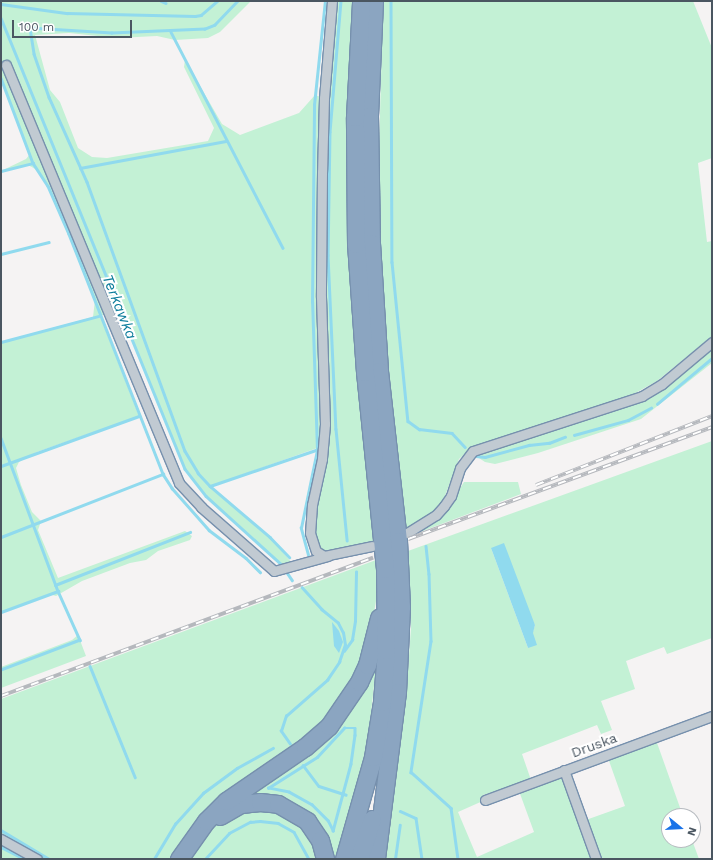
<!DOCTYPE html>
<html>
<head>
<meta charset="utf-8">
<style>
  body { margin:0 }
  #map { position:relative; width:713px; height:860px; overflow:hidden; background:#f5f3f3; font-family:"Work Sans",sans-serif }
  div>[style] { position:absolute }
  .green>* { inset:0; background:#c3f1d5 }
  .water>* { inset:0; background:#90daee }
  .stream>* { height:2.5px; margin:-1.25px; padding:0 1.25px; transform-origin:1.25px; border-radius:1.25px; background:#90daee }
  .roads { filter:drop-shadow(1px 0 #7690ad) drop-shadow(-1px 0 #7690ad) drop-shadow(0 1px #7690ad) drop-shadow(0 -1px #7690ad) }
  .minor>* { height:9px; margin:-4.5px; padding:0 4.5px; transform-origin:4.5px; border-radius:4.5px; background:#c1cad2 }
  .motorway>* { height:17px; margin:-8.5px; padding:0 8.5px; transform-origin:8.5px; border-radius:8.5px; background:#8ba5c1 }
  .rail>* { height:4px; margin-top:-2px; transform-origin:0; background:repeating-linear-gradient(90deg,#fff 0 8px,#b5b8bd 0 16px); box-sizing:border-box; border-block:1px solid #b5b8bd }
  span { translate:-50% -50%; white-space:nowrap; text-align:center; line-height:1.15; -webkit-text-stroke:4px #fff; paint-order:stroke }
  .street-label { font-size:14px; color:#4a5661 }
  .water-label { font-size:15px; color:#0c7c9b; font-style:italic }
  .frame { position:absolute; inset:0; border:2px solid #4a5661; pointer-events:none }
  .north { position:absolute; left:661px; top:808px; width:40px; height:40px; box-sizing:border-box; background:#fff; border:1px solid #b7bbc0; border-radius:50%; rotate:108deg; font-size:11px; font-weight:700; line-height:16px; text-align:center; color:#4a5661 }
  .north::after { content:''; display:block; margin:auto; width:14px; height:18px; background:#1a73e8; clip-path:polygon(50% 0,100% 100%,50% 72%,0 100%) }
  .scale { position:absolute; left:12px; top:20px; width:120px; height:18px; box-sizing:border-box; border:2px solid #4a5661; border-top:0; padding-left:5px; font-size:12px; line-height:14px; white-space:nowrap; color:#4a5661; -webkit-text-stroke:3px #fff; paint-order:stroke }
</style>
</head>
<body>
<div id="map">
  <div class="green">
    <i style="clip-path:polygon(1px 1px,251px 1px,220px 32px,208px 38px,175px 40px,157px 36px,117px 38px,69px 33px,35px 35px,50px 90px,60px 102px,78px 148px,92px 157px,107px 158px,208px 141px,214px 128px,184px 67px,185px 60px,222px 124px,240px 135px,299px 113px,315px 95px,324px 98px,332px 1px,353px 1px,348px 87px,348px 245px,355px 357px,374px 543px,328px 556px,311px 541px,323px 446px,210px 486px,270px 537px,291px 562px,282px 565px,206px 496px,185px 469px,119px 309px,100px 316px,139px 416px,37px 452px,19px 462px,16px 468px,21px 485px,32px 512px,41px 521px,38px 530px,58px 578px,185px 531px,192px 536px,190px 540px,158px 551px,146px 560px,130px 563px,82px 581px,56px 596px,49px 594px,1px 612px,1px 342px,93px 317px,95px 300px,48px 186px,39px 171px,28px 165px,1px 171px,26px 159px,30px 154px,1px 80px)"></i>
    <i style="clip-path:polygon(383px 1px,693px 1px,712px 48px,712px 158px,698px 163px,707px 242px,712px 241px,712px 336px,657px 381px,621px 401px,472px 447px,459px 459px,443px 501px,436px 510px,406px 529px,383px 326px,378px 189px)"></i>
    <i style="clip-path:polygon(712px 346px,712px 363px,641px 419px,538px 453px,495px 464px,485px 462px,476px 456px,523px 438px,579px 422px,647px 398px)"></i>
    <i style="clip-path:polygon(evenodd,712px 441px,712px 638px,667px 654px,664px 647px,626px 661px,635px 689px,601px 701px,612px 730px,601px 734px,597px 725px,522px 754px,531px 780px,483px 795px,485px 800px,458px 812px,477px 857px,534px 832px,519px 791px,566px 773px,583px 821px,625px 806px,608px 758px,656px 740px,683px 816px,669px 816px,669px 840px,692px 840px,699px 859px,383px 859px,389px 802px,406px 697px,411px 628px,408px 551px,712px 441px,491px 548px,535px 625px,528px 648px,491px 548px)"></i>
    <i style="clip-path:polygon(464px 482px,518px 482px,521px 494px,407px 537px,447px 509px)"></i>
    <i style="clip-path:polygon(376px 560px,376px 601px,368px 647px,341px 705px,173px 859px,1px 859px,1px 699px)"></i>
    <i style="clip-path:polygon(78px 635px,86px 656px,1px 688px,1px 667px,72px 640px)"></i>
    <i style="clip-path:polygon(377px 658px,367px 750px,346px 829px,336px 859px,330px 859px,319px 829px,238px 798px,303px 755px)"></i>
    <i style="clip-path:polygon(267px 807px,305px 826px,321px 859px,188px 859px,208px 831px,217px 823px,236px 812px)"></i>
  </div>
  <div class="water">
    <i style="clip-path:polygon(504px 543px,535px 625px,533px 633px,537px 645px,528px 648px,491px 548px)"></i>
    <i style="clip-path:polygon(332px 622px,339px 631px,343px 642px,339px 653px,334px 646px)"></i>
  </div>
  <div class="stream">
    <i style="left:161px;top:1px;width:5px;rotate:22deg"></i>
    <i style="left:238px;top:1px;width:33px;rotate:134deg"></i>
    <i style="left:215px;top:25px;width:11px;rotate:158deg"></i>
    <i style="left:205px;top:29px;width:93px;rotate:177.5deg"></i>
    <i style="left:112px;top:33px;width:82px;rotate:-176.5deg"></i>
    <i style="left:30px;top:28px;width:26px;rotate:81deg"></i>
    <i style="left:34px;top:54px;width:46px;rotate:70.8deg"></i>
    <i style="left:49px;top:97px;width:93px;rotate:65.9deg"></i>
    <i style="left:87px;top:182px;width:286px;rotate:70deg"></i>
    <i style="left:185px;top:451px;width:26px;rotate:59deg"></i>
    <i style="left:198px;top:473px;width:18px;rotate:47deg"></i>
    <i style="left:210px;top:486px;width:79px;rotate:40.4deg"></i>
    <i style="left:270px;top:537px;width:28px;rotate:46deg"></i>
    <i style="left:341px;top:1px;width:131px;rotate:94.8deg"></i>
    <i style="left:330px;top:132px;width:123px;rotate:90.9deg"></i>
    <i style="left:328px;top:255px;width:174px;rotate:87.4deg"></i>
    <i style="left:336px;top:429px;width:112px;rotate:84.3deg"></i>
    <i style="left:391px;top:1px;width:261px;rotate:89.8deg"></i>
    <i style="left:392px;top:262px;width:160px;rotate:84.3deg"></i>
    <i style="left:408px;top:421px;width:14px;rotate:36deg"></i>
    <i style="left:419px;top:429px;width:33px;rotate:7deg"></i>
    <i style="left:452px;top:433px;width:19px;rotate:47deg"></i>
    <i style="left:1px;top:4px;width:67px;rotate:7.8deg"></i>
    <i style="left:67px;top:13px;width:128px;rotate:1.3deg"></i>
    <i style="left:195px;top:16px;width:6px;rotate:-9deg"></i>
    <i style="left:201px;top:15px;width:21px;rotate:-41deg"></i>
    <i style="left:1px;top:18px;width:487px;rotate:67.8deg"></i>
    <i style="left:185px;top:469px;width:34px;rotate:52deg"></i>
    <i style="left:206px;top:496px;width:103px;rotate:42.2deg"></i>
    <i style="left:171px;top:32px;width:243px;rotate:62.6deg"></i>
    <i style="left:1px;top:78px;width:91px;rotate:69.4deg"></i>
    <i style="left:33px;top:163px;width:27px;rotate:57deg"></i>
    <i style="left:48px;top:186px;width:52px;rotate:66.4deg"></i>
    <i style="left:69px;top:234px;width:258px;rotate:68.6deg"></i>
    <i style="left:163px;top:474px;width:17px;rotate:57deg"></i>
    <i style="left:172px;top:488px;width:56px;rotate:48.6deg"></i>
    <i style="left:209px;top:530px;width:46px;rotate:37.1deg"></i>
    <i style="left:246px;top:558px;width:20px;rotate:45deg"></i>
    <i style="left:80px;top:168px;width:148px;rotate:-10.5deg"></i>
    <i style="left:1px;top:171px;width:33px;rotate:-14deg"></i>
    <i style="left:1px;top:254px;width:49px;rotate:-14deg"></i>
    <i style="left:1px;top:342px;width:101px;rotate:-14.9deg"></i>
    <i style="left:657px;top:404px;width:72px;rotate:-39.9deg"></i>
    <i style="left:574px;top:435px;width:56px;rotate:-15.5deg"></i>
    <i style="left:628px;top:420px;width:26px;rotate:-28deg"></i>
    <i style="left:1px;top:438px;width:163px;rotate:69.6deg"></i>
    <i style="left:58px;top:591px;width:54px;rotate:65.8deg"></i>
    <i style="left:80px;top:640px;width:85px;rotate:159.2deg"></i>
    <i style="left:476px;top:456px;width:9px;rotate:6deg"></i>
    <i style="left:485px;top:457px;width:46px;rotate:-15.3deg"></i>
    <i style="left:529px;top:445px;width:20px;rotate:-6deg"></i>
    <i style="left:549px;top:443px;width:17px;rotate:-21deg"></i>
    <i style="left:1px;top:466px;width:147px;rotate:-19.9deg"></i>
    <i style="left:210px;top:486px;width:112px;rotate:-18.8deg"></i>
    <i style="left:1px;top:537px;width:174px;rotate:-21.3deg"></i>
    <i style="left:426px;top:546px;width:28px;rotate:84deg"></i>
    <i style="left:429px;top:574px;width:67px;rotate:88.3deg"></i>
    <i style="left:431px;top:641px;width:133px;rotate:98.7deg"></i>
    <i style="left:411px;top:772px;width:54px;rotate:42deg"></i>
    <i style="left:451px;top:808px;width:51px;rotate:82.2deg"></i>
    <i style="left:308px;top:555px;width:28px;rotate:-105deg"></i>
    <i style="left:301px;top:528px;width:80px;rotate:-78.4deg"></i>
    <i style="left:317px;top:450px;width:148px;rotate:-91.9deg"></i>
    <i style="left:312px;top:302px;width:197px;rotate:-89.4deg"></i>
    <i style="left:314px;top:105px;width:105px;rotate:-84deg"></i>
    <i style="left:286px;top:571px;width:11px;rotate:56deg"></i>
    <i style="left:55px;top:585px;width:145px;rotate:-21.4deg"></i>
    <i style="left:1px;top:612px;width:61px;rotate:-20.2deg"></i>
    <i style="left:344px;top:651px;width:14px;rotate:-54deg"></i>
    <i style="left:352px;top:640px;width:19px;rotate:-81deg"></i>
    <i style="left:355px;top:621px;width:49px;rotate:-88.8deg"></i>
    <i style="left:90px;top:666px;width:120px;rotate:67.9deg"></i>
    <i style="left:344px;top:728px;width:11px"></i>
    <i style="left:355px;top:728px;width:7px;rotate:90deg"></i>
    <i style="left:355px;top:735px;width:29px;rotate:98deg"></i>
    <i style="left:351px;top:764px;width:69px;rotate:105deg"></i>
    <i style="left:333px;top:831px;width:11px;rotate:-117deg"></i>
    <i style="left:328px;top:821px;width:23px;rotate:-135deg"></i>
    <i style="left:312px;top:805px;width:26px;rotate:-151deg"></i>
    <i style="left:289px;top:792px;width:21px;rotate:-169deg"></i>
    <i style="left:268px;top:788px;width:58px;rotate:-32.3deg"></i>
    <i style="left:317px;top:757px;width:40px;rotate:-47deg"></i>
    <i style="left:290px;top:744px;width:16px;rotate:-125deg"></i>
    <i style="left:281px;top:731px;width:16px;rotate:-72deg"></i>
    <i style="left:286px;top:716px;width:55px;rotate:-41.3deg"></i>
    <i style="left:327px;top:680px;width:22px;rotate:-56deg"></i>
    <i style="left:339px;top:662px;width:18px;rotate:-71deg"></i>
    <i style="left:345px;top:645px;width:12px;rotate:-99deg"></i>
    <i style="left:343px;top:633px;width:11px;rotate:-117deg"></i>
    <i style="left:338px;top:623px;width:21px;rotate:-141deg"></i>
    <i style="left:322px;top:610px;width:30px;rotate:-132deg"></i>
    <i style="left:303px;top:765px;width:26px;rotate:53deg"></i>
    <i style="left:319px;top:786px;width:28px;rotate:18deg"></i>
    <i style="left:400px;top:811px;width:17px;rotate:24deg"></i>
    <i style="left:416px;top:818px;width:41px;rotate:81.7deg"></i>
    <i style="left:1px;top:830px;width:56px;rotate:31.1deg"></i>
    <i style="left:1px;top:847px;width:27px;rotate:27deg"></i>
    <i style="left:154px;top:859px;width:41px;rotate:-59deg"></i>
    <i style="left:175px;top:824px;width:42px;rotate:-47.9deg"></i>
    <i style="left:203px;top:793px;width:42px;rotate:-36.3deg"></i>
    <i style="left:237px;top:768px;width:41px;rotate:-29.1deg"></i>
    <i style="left:205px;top:859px;width:35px;rotate:-47deg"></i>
    <i style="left:229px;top:833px;width:24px;rotate:-28deg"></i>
    <i style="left:250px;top:822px;width:10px;rotate:-6deg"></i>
    <i style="left:260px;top:821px;width:18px;rotate:6deg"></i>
    <i style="left:278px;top:823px;width:18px;rotate:29deg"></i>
    <i style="left:294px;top:832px;width:31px;rotate:61deg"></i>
    <i style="left:395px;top:859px;width:34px;rotate:-82deg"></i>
  </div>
  <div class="roads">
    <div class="minor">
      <i style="left:332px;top:1px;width:97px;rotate:94.7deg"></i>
      <i style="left:324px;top:98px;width:74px;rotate:91.5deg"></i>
      <i style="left:322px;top:172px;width:125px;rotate:90.5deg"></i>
      <i style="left:321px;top:297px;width:127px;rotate:88.2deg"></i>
      <i style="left:325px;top:424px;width:35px;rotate:95deg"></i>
      <i style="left:322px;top:459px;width:47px;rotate:102.3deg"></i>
      <i style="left:312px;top:505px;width:28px;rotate:94deg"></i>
      <i style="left:310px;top:533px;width:19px;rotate:72deg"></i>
      <i style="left:316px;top:551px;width:9px;rotate:32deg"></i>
      <i style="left:324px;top:556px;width:49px;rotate:-11.8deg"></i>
      <i style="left:6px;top:65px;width:452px;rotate:67.5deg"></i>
      <i style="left:179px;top:483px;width:33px;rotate:47deg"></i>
      <i style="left:201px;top:507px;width:97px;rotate:41.2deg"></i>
      <i style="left:274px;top:571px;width:56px;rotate:-15.5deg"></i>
      <i style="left:407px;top:533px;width:34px;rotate:-32deg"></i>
      <i style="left:436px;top:515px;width:12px;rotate:-48deg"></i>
      <i style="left:444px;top:506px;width:12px;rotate:-55deg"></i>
      <i style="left:451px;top:496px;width:29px;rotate:-72deg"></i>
      <i style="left:460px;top:468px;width:21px;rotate:-53deg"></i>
      <i style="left:473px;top:451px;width:178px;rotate:-18deg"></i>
      <i style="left:642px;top:396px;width:23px;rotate:-31deg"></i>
      <i style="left:662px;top:384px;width:65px;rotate:-40deg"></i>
      <i style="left:564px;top:770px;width:95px;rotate:70.2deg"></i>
      <i style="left:485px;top:800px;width:242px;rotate:-20.3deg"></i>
      <i style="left:1px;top:839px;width:41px;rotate:29.1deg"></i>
    </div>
    <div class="motorway">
      <i style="left:374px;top:1px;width:115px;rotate:92.5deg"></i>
      <i style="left:369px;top:116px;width:127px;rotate:89.1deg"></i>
      <i style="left:371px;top:243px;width:128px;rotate:86.4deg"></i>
      <i style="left:379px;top:371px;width:171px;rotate:83.6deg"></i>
      <i style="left:398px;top:541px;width:66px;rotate:87.4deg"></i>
      <i style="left:401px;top:607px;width:85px;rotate:92.7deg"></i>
      <i style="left:397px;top:692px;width:168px;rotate:97.2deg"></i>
      <i style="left:220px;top:816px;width:24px;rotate:-30deg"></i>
      <i style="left:241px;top:804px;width:19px;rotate:-6deg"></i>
      <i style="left:260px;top:802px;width:18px;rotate:6deg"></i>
      <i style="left:278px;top:804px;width:34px;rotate:30deg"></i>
      <i style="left:307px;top:821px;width:23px;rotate:56deg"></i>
      <i style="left:320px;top:840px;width:20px;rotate:75deg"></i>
      <i style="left:179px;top:859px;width:47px;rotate:-54.6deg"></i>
      <i style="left:206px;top:821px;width:28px;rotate:-45deg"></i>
      <i style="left:226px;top:801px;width:96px;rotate:-34.4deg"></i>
      <i style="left:305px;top:747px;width:32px;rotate:-41deg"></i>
      <i style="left:329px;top:726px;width:53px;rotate:-55.7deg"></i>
      <i style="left:359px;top:682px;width:19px;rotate:-65deg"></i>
      <i style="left:367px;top:665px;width:49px;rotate:-75.7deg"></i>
      <i style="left:344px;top:859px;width:106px;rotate:-74.1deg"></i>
      <i style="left:373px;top:757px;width:56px;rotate:-80.7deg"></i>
      <i style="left:382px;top:702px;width:52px;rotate:-85.6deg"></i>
      <i style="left:386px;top:650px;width:81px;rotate:-90.7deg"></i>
      <i style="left:385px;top:569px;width:198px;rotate:-95.8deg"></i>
      <i style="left:365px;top:372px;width:128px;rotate:-94deg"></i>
      <i style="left:356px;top:244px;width:127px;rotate:-90.5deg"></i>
      <i style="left:355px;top:117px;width:116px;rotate:-87deg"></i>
      <i style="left:359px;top:859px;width:42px;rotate:-72deg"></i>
    </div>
  </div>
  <div class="rail">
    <i style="left:536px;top:485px;width:189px;rotate:-21.4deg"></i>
    <i style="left:408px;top:539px;width:324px;rotate:-20.2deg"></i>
    <i style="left:1px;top:696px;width:397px;rotate:-20.4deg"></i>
  </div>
  <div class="street-label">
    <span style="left:594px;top:745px;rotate:-20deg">Druska</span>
  </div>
  <div class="water-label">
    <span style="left:119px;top:307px;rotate:68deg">Terkawka</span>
  </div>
  <div class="frame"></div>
  <div class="north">N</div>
  <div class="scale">100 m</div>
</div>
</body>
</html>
